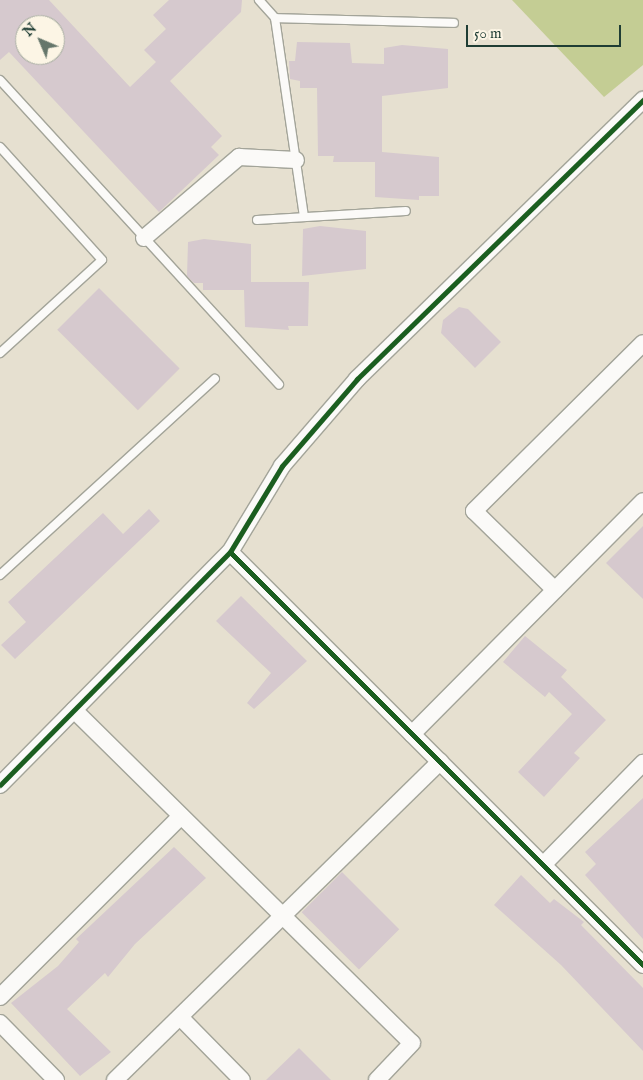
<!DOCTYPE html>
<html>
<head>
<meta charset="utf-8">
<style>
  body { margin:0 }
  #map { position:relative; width:643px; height:1080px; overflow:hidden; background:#e6e0d0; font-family:"IM FELL English",serif }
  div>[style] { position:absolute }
  .green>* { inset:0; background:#c4cd94 }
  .building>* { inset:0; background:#d6c9ce; transform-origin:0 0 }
  .roads { filter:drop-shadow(1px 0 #a3a499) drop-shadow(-1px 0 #a3a499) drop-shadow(0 1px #a3a499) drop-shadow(0 -1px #a3a499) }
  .service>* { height:8px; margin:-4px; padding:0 4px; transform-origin:4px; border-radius:4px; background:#fbfaf8 }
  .minor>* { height:16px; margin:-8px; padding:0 8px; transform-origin:8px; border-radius:8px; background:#fbfaf8 }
  .cycleway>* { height:5px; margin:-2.5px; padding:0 2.5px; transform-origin:2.5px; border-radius:2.5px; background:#1b5e20 }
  span { translate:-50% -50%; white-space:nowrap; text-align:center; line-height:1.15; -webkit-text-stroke:4px #fcf5e5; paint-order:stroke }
  .north { position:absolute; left:15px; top:15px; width:50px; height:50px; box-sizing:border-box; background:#fcf5e5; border:1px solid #a4ab9e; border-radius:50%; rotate:315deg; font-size:14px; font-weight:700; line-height:20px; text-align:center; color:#1f3d34 }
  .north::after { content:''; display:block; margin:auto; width:18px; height:22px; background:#65766b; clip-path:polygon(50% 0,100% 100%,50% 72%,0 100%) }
  .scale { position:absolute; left:466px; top:25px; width:155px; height:22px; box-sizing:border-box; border:2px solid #1f3d34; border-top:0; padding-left:6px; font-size:15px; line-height:18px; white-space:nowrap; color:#1f3d34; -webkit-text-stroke:4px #fcf5e5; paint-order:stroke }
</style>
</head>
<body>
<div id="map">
  <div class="green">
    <i style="clip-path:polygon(512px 0,643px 0,643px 65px,604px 97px)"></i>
  </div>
  <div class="building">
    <i style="clip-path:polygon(evenodd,0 0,49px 0,130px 87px,156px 62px,144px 50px,166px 29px,153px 15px,169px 0,242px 0,241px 12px,170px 81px,222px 136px,211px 147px,219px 155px,159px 212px,9px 52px,0 60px,0 0,25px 25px,55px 25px,55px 55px,25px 55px,25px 25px)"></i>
    <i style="clip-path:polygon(297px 42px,350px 43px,352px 63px,384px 64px,384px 48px,402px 45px,448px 49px,448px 88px,382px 96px,382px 152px,439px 157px,439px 196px,419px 196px,419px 200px,375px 197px,375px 162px,333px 162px,334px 156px,318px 156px,317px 88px,300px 88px,300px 81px,290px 79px,289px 61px,295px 61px)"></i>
    <i style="clip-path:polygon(320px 226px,366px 231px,366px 269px,302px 276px,303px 229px)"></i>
    <i style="clip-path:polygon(204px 239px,251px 244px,251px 282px,309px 282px,308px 326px,288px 326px,289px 330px,245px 327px,244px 290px,203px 290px,203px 283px,194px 283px,187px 276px,188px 242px)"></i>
    <i style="left:99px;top:288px;width:114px;height:59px;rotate:45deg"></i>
    <i style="clip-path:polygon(459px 307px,468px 309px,501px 342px,475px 368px,441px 333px,443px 320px)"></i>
    <i style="clip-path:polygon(149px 509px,160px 521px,15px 659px,1px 645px,26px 622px,8px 602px,103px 513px,123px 534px)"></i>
    <i style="clip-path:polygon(643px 526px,643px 599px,606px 563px)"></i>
    <i style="clip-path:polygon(241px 596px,307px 661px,254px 709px,247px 703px,271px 673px,216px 621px)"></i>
    <i style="clip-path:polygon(525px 636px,567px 670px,561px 677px,606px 720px,574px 753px,580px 758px,544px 797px,518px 772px,572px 714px,549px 692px,545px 697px,503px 662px)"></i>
    <i style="clip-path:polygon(643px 798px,643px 939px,585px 875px,596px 864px,585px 852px)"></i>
    <i style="clip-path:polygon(174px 847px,206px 878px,135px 944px,108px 977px,105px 973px,67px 1009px,111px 1052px,80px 1076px,11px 1003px,58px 966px,79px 942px,76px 939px)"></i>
    <i style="left:342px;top:872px;width:81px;height:57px;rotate:45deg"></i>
    <i style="clip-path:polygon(521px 875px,550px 903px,554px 899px,584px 922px,581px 925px,643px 988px,643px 1051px,561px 965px,494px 905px)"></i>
    <i style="clip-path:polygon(299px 1048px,331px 1080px,266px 1080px)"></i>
  </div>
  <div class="roads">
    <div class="service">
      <i style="left:259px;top:0;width:24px;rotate:48deg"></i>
      <i style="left:275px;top:18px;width:201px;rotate:81.7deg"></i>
      <i style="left:275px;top:18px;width:179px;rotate:1.6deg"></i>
      <i style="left:0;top:80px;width:413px;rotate:47.5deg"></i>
      <i style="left:0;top:147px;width:152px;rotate:47.9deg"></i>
      <i style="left:102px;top:260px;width:138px;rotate:137.6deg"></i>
      <i style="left:257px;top:220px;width:149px;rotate:-3.5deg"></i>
      <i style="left:0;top:575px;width:291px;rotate:-42.4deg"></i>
    </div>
    <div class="minor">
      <i style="left:144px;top:238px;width:125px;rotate:-40.5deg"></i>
      <i style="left:239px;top:157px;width:57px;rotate:3deg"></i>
      <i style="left:230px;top:552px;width:584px;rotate:45deg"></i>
      <i style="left:555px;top:590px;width:113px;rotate:-135.7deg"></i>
      <i style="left:474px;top:511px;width:238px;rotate:-44.8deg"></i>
      <i style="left:74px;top:710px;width:474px;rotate:44.6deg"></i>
      <i style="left:412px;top:1043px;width:51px;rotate:133.4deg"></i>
      <i style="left:412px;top:734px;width:328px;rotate:-45.2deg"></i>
      <i style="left:0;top:785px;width:327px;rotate:-45.4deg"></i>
      <i style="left:230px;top:552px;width:100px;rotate:-58.8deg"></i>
      <i style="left:282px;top:466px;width:115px;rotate:-49.2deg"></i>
      <i style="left:357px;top:379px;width:400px;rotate:-44.3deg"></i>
      <i style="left:543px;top:865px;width:143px;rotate:-45.6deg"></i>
      <i style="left:0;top:997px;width:256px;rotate:-45deg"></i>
      <i style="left:180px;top:1017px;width:88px;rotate:45.5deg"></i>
      <i style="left:0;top:1023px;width:80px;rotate:45.5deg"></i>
      <i style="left:115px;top:1080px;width:455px;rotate:-44.4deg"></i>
    </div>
  </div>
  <div class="cycleway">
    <i style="left:230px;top:552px;width:584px;rotate:45deg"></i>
    <i style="left:0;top:785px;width:327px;rotate:-45.4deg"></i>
    <i style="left:230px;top:552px;width:100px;rotate:-58.8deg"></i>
    <i style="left:282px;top:466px;width:115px;rotate:-49.2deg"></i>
    <i style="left:357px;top:379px;width:400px;rotate:-44.3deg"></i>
  </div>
  <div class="north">N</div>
  <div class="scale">50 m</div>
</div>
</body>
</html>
